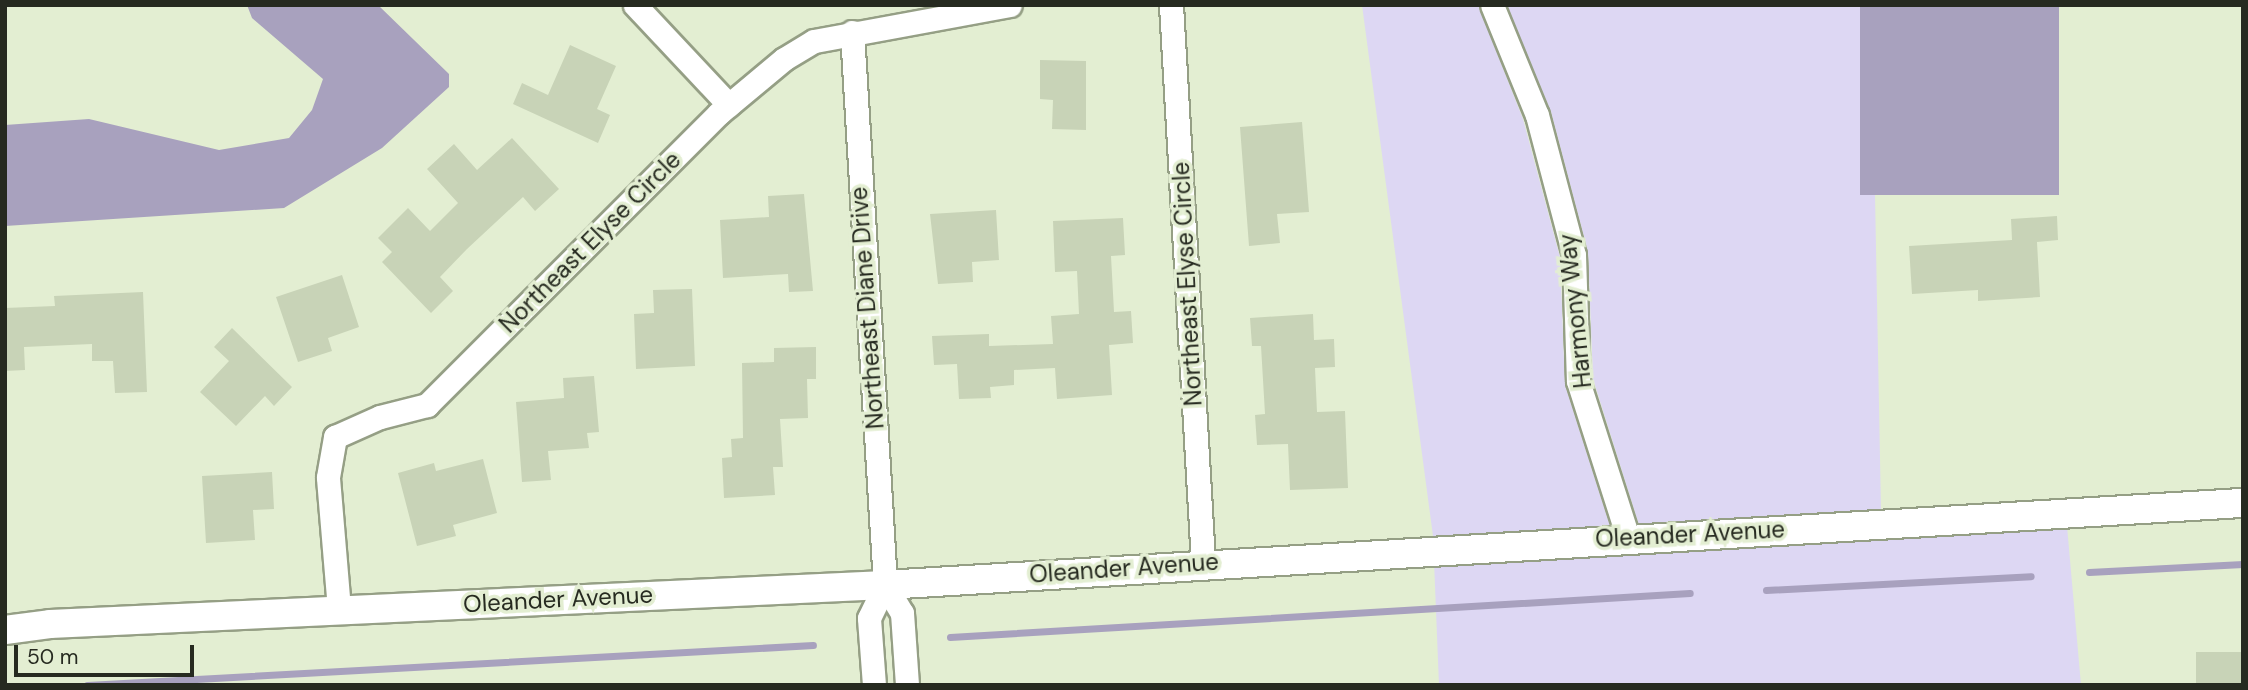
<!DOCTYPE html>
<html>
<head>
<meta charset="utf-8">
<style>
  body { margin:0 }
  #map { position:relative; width:2248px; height:690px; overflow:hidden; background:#e3eed2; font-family:"DM Sans",sans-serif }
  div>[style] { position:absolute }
  .green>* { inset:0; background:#ddd7f3 }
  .water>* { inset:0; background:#a8a1be; transform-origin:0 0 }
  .stream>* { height:7px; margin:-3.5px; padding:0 3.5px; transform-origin:3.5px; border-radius:3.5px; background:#a8a1be }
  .building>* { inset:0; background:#c8d3b7; transform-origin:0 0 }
  .roads { filter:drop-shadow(2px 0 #959f85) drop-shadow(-2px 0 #959f85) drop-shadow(0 2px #959f85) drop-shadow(0 -2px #959f85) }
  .minor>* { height:23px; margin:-11.5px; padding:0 11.5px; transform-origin:11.5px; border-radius:11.5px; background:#fff }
  .tertiary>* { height:28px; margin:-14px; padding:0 14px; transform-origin:14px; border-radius:14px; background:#fff }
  span { translate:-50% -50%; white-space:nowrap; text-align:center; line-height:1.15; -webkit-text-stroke:7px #e3eed2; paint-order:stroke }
  .street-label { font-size:24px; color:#262a20 }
  .frame { position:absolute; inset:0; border:7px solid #262a20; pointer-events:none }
  .scale { position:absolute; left:14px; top:645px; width:180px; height:32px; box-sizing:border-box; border:4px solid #262a20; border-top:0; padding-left:9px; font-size:21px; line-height:24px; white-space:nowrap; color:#262a20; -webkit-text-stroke:5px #e3eed2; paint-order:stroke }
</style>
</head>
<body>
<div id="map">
  <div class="green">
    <i style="clip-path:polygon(1362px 5px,1478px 5px,1523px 119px,1560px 257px,1565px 385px,1610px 526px,1433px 536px)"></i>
    <i style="clip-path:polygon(1507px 5px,1860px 5px,1869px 194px,1875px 195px,1881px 511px,1639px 525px,1593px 379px,1588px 252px,1551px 112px)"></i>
    <i style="clip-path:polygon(2067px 526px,2081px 685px,1439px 685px,1434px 561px)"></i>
  </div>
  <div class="water">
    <i style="clip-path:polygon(247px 5px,378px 5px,449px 74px,449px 87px,382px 148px,284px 208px,5px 226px,5px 125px,89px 119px,219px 150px,289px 138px,312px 110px,323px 79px,252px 18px)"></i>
    <i style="left:1860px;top:5px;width:199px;height:190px"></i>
  </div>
  <div class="stream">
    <i style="left:2089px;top:572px;width:154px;rotate:-3deg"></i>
    <i style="left:1766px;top:590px;width:265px;rotate:-3deg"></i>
    <i style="left:950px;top:637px;width:741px;rotate:-3.4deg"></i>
    <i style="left:87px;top:685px;width:727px;rotate:-3.15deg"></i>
  </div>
  <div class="building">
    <i style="clip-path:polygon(570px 45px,616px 66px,597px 109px,610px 115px,598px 143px,513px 104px,522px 83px,548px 95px)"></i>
    <i style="clip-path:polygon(1040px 60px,1086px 61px,1086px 130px,1052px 129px,1053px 100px,1040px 99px)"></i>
    <i style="clip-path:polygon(1302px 122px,1309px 212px,1277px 214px,1280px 243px,1249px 246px,1240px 127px)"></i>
    <i style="clip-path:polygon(512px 138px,559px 189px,535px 211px,523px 197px,467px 249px,440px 277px,453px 291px,431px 313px,382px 262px,392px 252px,378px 238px,408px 208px,430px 231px,458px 203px,427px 169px,454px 144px,477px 170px)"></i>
    <i style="clip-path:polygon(804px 194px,813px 291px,789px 292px,788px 274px,723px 278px,720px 220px,769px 217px,768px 196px)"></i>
    <i style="clip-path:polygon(996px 210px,999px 260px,972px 262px,973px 282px,938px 284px,930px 214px)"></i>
    <i style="clip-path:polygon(2057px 216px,2058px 240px,2037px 242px,2040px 297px,1978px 301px,1978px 290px,1912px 294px,1909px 246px,2012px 240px,2011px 219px)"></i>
    <i style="clip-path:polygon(1123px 218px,1125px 255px,1111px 256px,1114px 312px,1131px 311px,1133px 343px,1109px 345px,1112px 395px,1057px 399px,1055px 368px,1014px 370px,1014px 385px,990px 387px,991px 398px,959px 399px,957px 364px,934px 365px,932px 336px,989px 334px,989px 346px,1053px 344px,1051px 316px,1079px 314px,1077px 271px,1055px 272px,1053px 221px)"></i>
    <i style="clip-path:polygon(342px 275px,359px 327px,328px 338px,332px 351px,298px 362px,276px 297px)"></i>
    <i style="clip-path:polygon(692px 289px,695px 366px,636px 369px,634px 314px,654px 313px,653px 290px)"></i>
    <i style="clip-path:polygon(143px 292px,147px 392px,115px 393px,113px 361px,92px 361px,92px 344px,24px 347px,25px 370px,5px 371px,5px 308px,55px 306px,54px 296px)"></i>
    <i style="clip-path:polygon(1313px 314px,1314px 340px,1334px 339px,1335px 367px,1315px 368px,1317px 412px,1345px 411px,1348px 488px,1290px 490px,1288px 444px,1257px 445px,1255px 415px,1265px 414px,1261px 346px,1252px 346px,1250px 318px)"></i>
    <i style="clip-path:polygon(232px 328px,292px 387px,274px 406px,265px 396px,236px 426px,200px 392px,229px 361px,214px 347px)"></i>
    <i style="clip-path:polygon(816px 347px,816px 379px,807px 379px,808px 418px,780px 419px,783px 467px,773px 467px,775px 495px,724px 498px,722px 458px,732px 457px,731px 439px,743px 438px,742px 363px,774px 362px,774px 348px)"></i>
    <i style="clip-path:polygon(594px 376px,599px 432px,587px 433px,589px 448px,548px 451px,551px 480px,522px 482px,516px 402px,564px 398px,563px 378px)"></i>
    <i style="clip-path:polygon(483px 459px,497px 513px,453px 525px,456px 536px,417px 546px,398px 473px,434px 463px,436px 471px)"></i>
    <i style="clip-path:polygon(272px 472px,274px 509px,253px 510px,255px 540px,206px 543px,202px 476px)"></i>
    <i style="left:2243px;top:652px;width:33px;height:47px;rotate:90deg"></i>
  </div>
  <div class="roads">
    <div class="minor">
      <i style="left:635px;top:5px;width:137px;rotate:46.8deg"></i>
      <i style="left:1171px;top:5px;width:558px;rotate:86.71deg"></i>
      <i style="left:1492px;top:5px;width:119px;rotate:67.8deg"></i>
      <i style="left:1537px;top:115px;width:145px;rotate:75.2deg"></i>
      <i style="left:1574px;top:255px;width:126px;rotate:88.2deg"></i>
      <i style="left:1578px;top:381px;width:165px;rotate:72.3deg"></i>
      <i style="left:852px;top:32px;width:554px;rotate:86.58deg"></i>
      <i style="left:885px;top:585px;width:33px;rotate:59deg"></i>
      <i style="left:902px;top:613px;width:72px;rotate:86deg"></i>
      <i style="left:339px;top:609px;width:132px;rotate:-94.8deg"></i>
      <i style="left:328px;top:477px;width:41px;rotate:-80.1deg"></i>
      <i style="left:335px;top:437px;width:49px;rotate:-24deg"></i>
      <i style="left:380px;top:417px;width:49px;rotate:-14.3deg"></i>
      <i style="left:427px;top:405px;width:412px;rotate:-45deg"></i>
      <i style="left:718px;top:114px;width:86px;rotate:-39.8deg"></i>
      <i style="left:784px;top:59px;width:35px;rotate:-31deg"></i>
      <i style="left:814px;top:41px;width:199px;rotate:-10.4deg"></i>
      <i style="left:874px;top:685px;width:67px;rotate:-94.3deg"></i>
      <i style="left:869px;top:618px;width:37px;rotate:-64deg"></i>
    </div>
    <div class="tertiary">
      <i style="left:5px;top:630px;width:45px;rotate:-7.6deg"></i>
      <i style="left:50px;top:624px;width:836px;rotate:-2.67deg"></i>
      <i style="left:885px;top:585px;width:1360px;rotate:-3.46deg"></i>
    </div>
  </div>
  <div class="street-label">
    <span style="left:590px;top:242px;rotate:-45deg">Northeast Elyse Circle</span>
    <span style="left:1187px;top:284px;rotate:-93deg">Northeast Elyse Circle</span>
    <span style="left:867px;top:308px;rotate:-94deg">Northeast Diane Drive</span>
    <span style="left:1575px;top:311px;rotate:-96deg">Harmony Way</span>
    <span style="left:1690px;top:534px;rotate:-3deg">Oleander Avenue</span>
    <span style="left:1124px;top:568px;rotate:-4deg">Oleander Avenue</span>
    <span style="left:558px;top:599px;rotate:-3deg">Oleander Avenue</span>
  </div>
  <div class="frame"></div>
  <div class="scale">50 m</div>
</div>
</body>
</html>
